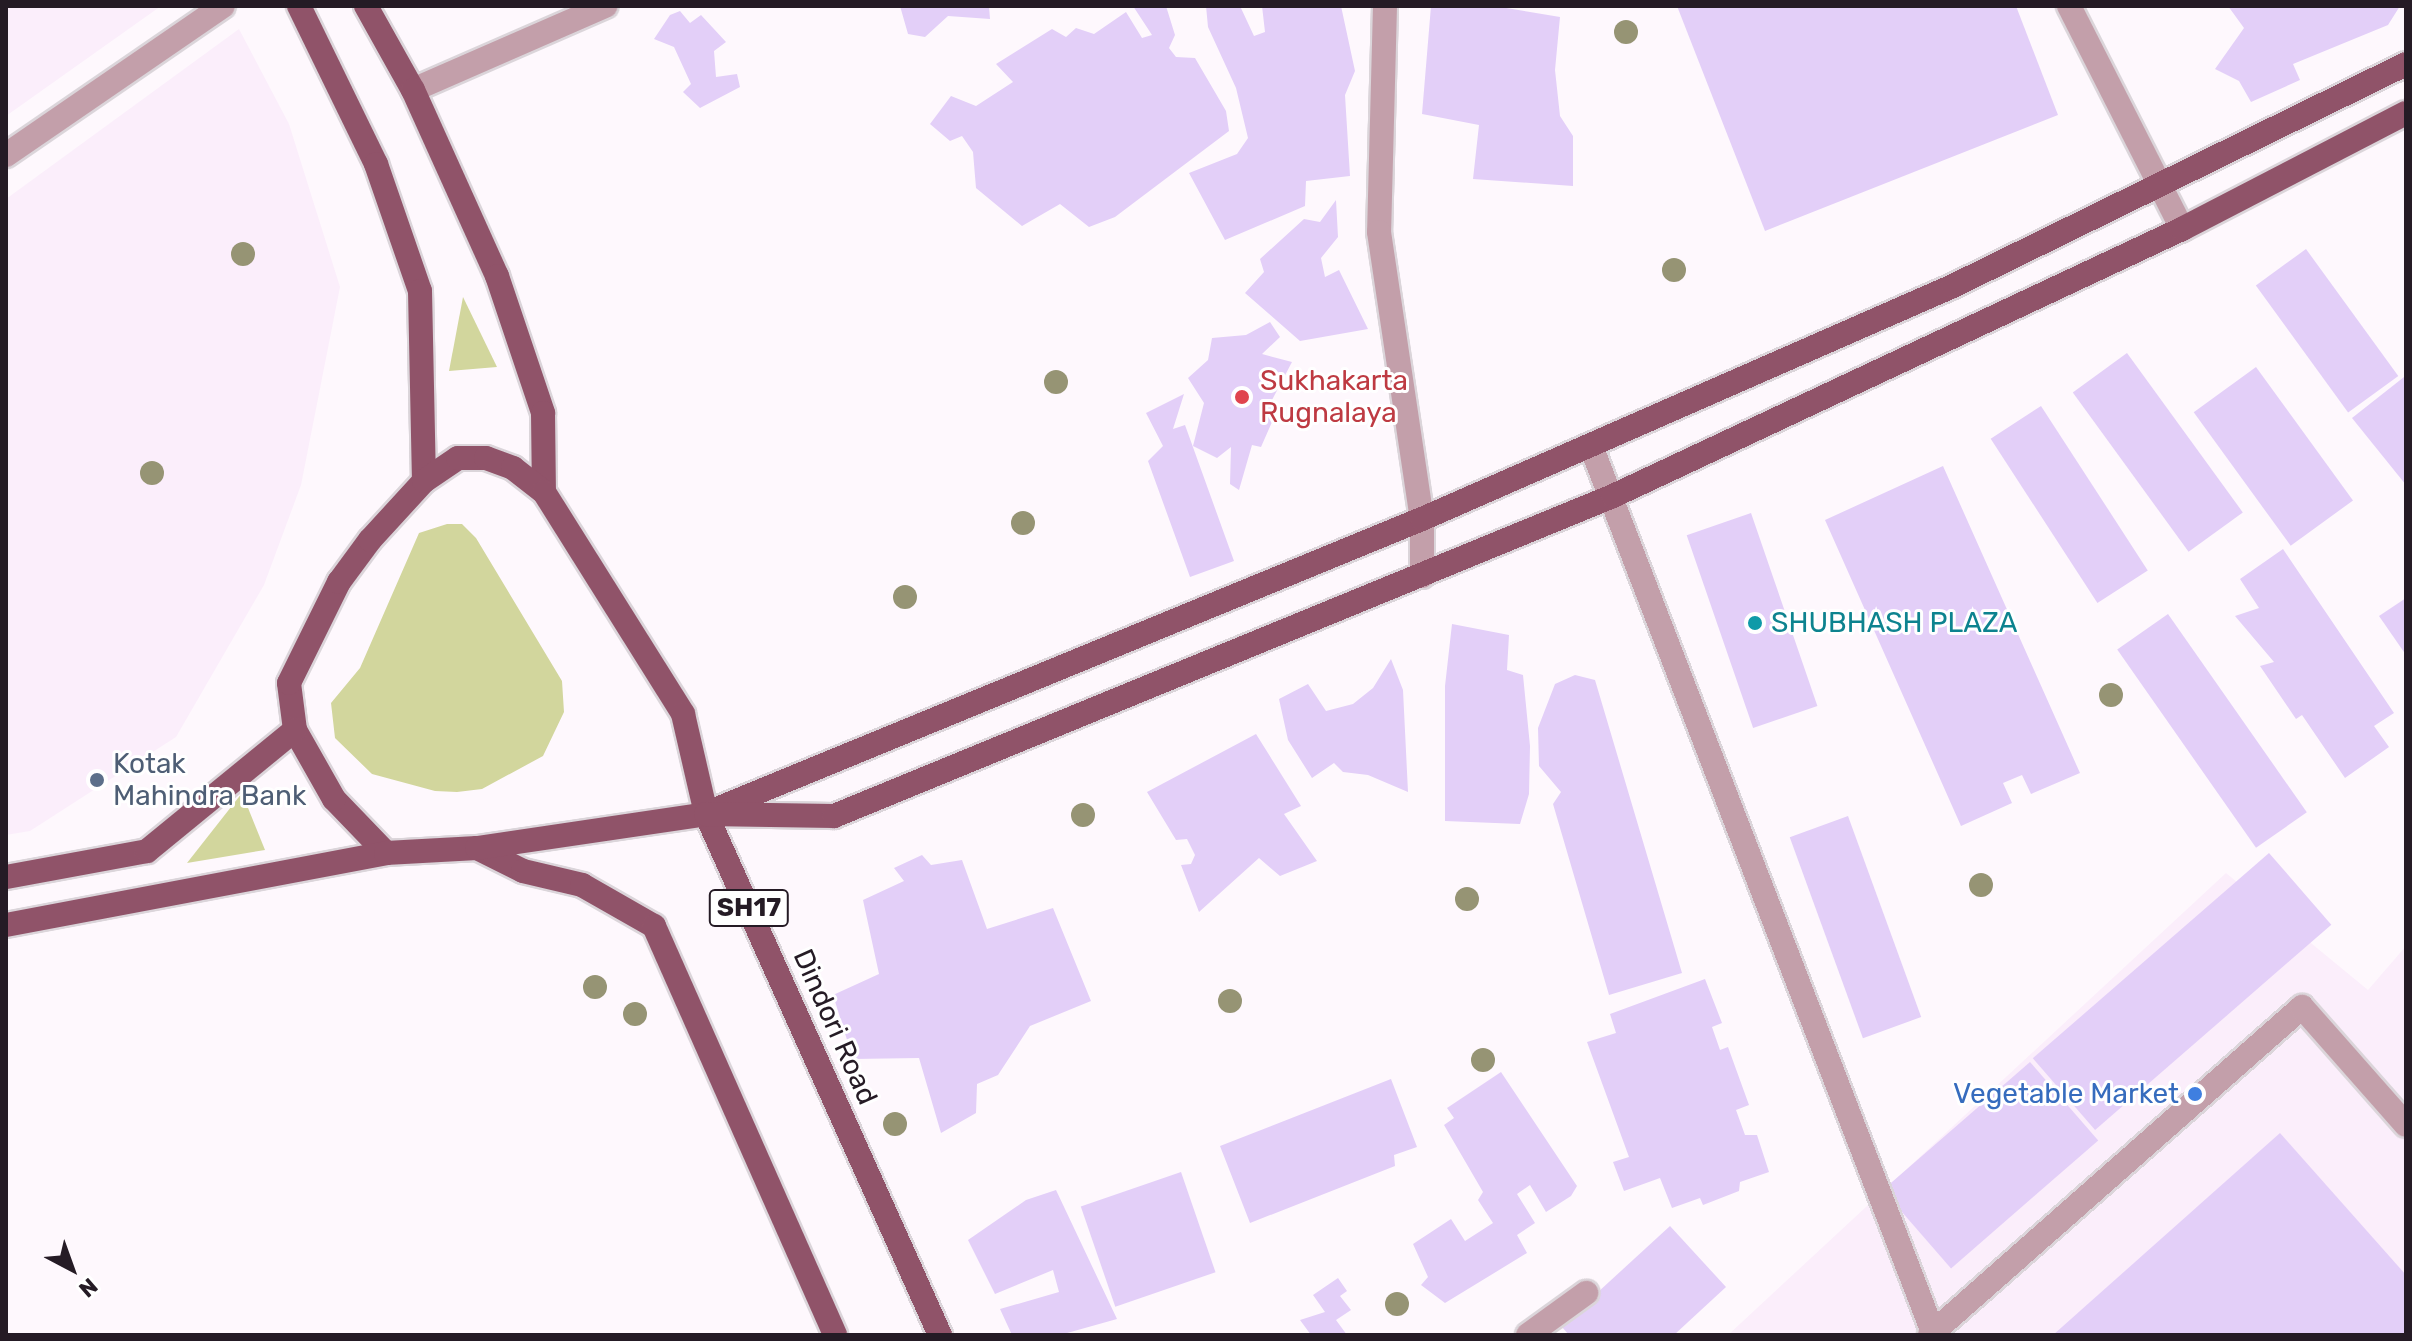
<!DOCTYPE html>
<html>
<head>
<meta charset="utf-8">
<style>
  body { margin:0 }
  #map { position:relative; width:2412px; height:1341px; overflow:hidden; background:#fef8fd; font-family:Rubik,sans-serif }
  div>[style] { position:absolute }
  .built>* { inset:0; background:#fbeefb }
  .green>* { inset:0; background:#d2d69d }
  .building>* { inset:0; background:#e3cff8; transform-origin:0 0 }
  .roads { filter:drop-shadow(2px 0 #dbd5da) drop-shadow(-2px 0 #dbd5da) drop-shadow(0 2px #dbd5da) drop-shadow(0 -2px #dbd5da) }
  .minor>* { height:24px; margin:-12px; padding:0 12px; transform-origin:12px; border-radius:12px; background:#c39faa }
  .major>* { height:24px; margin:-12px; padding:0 12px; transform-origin:12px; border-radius:12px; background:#905369 }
  .trees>* { width:24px; height:24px; margin:-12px; border-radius:50%; background:#969474 }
  .dots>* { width:22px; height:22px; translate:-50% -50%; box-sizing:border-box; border:4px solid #fff; border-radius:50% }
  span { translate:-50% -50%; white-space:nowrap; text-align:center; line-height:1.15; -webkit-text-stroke:6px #fff; paint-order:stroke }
  .shield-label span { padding:2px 6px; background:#fff; border:2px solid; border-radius:6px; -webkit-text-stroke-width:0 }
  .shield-label { font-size:26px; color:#251b25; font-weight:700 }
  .health-label { font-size:28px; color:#be3a42 }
  .left { translate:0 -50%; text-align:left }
  .culture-label { font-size:28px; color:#0d838f }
  .service-label { font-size:28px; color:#4e5e75 }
  .street-label { font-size:28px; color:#251b25 }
  .shop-label { font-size:28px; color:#366cbe }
  .right { translate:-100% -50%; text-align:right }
  .frame { position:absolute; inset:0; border:8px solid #251b25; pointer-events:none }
  .north { position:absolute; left:32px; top:1229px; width:80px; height:80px; -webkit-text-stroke:6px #fff; paint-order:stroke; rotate:139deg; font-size:22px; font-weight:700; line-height:32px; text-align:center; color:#251b25 }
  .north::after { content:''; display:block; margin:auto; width:28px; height:36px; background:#251b25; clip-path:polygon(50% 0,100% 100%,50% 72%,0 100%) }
</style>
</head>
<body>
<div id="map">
  <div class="built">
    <i style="clip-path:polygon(6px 6px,161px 6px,6px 116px)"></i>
    <i style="clip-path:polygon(239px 29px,289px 124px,340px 287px,301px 485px,264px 585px,176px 737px,30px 831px,6px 835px,6px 199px)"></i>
    <i style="clip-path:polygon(2226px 873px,2368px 990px,2406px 946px,2406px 1335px,1728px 1335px)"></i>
  </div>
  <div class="green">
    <i style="clip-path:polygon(463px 297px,497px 367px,449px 371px)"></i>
    <i style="clip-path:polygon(447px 524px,462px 524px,476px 538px,562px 681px,564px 712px,543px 756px,482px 789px,457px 792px,435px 791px,372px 774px,335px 738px,331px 703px,360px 668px,419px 533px)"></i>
    <i style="clip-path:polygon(242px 793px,265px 850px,187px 863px)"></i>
  </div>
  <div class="building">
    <i style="clip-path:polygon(900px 6px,989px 6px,990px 19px,948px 16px,925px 37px,908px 34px)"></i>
    <i style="clip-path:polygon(1133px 6px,1166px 6px,1175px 35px,1169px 48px,1176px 57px,1195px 58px,1226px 111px,1229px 131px,1115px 217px,1089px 227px,1060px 204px,1022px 226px,976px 188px,973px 152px,962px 136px,950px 141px,930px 124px,951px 96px,976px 106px,1013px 82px,996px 64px,1052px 29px,1066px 37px,1076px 28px,1094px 34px,1126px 12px,1142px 38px,1152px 35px)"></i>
    <i style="clip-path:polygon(1206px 6px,1240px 6px,1254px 36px,1265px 32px,1262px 6px,1341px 6px,1355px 71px,1345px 95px,1350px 176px,1306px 181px,1305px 206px,1225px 240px,1189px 173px,1237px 154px,1248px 138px,1236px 88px,1208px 27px)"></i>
    <i style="clip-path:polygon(1431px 6px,1494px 6px,1560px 17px,1555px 70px,1560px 116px,1573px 136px,1573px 186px,1473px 179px,1479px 125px,1422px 114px)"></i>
    <i style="clip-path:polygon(1677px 6px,2016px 6px,2058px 115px,1765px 231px)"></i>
    <i style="clip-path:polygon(2228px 6px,2400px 6px,2388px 25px,2293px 64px,2300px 80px,2251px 102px,2239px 81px,2215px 69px,2244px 28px)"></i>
    <i style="clip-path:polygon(680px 11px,690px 23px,701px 15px,726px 42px,714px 51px,716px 77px,737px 74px,740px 87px,700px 108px,683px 92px,691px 84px,674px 47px,654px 39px,670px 15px)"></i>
    <i style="clip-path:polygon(1336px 200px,1338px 237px,1321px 258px,1325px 277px,1339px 270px,1368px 329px,1300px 341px,1245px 293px,1264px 272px,1260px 259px,1304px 219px,1320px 222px)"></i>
    <i style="left:2306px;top:249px;width:157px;height:62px;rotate:54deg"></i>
    <i style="clip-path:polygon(1270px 322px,1280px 337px,1262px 354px,1292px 362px,1272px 400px,1279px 406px,1261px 447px,1252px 445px,1239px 490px,1230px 484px,1231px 447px,1217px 458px,1193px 446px,1204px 403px,1188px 378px,1208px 360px,1212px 338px,1246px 335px)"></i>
    <i style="left:2127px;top:353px;width:197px;height:67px;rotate:54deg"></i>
    <i style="left:2256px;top:367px;width:165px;height:77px;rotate:54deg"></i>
    <i style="clip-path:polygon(2404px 377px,2406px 380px,2406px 485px,2352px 418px)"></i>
    <i style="clip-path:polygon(1184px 394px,1173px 429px,1185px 425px,1234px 561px,1190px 577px,1148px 461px,1163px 446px,1146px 413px)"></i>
    <i style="left:2041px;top:406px;width:196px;height:60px;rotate:57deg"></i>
    <i style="clip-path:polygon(1943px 466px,2080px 773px,2031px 794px,2022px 775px,2003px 783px,2012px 803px,1961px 826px,1825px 520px)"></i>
    <i style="left:1751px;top:513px;width:204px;height:68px;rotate:71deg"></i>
    <i style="clip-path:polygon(2283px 549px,2394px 713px,2374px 726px,2389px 747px,2345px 778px,2302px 715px,2296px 719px,2260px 666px,2274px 662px,2235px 616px,2259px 608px,2240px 579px)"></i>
    <i style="clip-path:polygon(2406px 598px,2406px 655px,2379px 616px)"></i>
    <i style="left:2168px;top:614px;width:242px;height:62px;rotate:55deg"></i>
    <i style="clip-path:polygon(1452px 624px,1509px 635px,1507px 670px,1523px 675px,1530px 746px,1529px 794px,1520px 824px,1445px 821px,1445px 686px)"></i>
    <i style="clip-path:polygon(1391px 659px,1403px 690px,1408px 792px,1368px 775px,1343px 772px,1334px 763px,1312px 778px,1288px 740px,1279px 699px,1308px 684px,1326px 711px,1353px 704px,1373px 688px)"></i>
    <i style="clip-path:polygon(1575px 675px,1595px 680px,1682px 973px,1609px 995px,1553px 804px,1561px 792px,1539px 766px,1538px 728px,1555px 684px)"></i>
    <i style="clip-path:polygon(1256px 734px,1301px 806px,1284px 814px,1317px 861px,1280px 876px,1259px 858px,1199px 912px,1181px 865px,1191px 864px,1195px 855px,1187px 839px,1176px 840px,1147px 792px)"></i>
    <i style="left:1848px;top:816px;width:214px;height:62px;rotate:70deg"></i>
    <i style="left:2269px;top:853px;width:95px;height:313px;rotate:49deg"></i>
    <i style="clip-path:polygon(922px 855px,931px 865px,962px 860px,987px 929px,1053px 908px,1091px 1001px,1030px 1026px,998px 1075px,977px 1084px,976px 1113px,941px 1133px,919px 1058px,853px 1059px,833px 995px,879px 974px,863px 900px,904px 881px,894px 868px)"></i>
    <i style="clip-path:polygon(1705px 979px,1722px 1023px,1712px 1027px,1720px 1050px,1728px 1047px,1749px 1105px,1736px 1110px,1745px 1135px,1757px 1135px,1769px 1172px,1740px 1182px,1739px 1191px,1703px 1205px,1700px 1198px,1672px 1208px,1660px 1178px,1624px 1191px,1613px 1162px,1629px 1157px,1587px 1042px,1616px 1033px,1610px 1014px)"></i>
    <i style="left:2030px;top:1062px;width:104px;height:195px;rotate:49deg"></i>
    <i style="clip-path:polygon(1501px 1072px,1577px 1186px,1571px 1196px,1546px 1212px,1530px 1185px,1517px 1194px,1535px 1223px,1517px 1235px,1527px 1253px,1445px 1303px,1421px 1285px,1428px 1277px,1413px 1244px,1451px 1219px,1465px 1241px,1493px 1223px,1478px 1200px,1483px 1192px,1444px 1125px,1454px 1118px,1447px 1108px)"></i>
    <i style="clip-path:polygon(1391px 1079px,1417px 1147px,1394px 1155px,1395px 1166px,1250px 1223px,1220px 1146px)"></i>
    <i style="clip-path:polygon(2280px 1133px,2406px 1275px,2406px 1335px,2053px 1335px)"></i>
    <i style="left:1181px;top:1172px;width:106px;height:106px;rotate:71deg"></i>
    <i style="clip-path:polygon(1056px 1190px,1117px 1319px,1060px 1335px,1012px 1335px,1000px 1309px,1059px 1292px,1053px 1270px,995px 1294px,968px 1240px,1026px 1200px)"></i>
    <i style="clip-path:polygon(1670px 1226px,1726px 1287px,1674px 1335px,1569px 1335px,1561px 1326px)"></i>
    <i style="clip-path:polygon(1338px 1278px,1347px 1291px,1340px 1296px,1351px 1310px,1336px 1320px,1347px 1335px,1311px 1335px,1300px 1320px,1325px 1312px,1313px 1295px)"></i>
  </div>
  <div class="roads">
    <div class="minor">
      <i style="left:1385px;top:6px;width:226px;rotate:91.5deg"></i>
      <i style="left:1379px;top:232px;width:290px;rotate:81.5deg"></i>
      <i style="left:1422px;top:519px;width:57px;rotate:90deg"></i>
      <i style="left:2069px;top:6px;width:250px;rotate:63.1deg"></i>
      <i style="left:413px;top:90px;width:210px;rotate:-23.6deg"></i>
      <i style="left:6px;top:155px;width:263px;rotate:-34.5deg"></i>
      <i style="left:1591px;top:446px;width:953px;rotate:68.9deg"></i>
      <i style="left:1528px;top:1335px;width:72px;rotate:-35.9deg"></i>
      <i style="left:1930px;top:1335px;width:496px;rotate:-41.4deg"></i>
      <i style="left:2302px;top:1007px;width:157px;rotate:48.6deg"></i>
    </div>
    <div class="major">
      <i style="left:299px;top:6px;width:176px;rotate:64deg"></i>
      <i style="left:376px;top:164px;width:134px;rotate:70.9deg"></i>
      <i style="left:420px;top:291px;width:190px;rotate:88.8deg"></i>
      <i style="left:366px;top:6px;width:96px;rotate:60.8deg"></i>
      <i style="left:413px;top:90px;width:204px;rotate:65.7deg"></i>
      <i style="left:497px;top:276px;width:145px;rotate:71.4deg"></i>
      <i style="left:543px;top:413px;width:79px;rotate:89.3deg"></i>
      <i style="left:712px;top:811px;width:768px;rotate:-22.36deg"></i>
      <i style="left:1422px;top:519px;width:580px;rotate:-23.69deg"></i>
      <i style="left:1953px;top:286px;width:504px;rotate:-26.11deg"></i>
      <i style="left:477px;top:848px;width:51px;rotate:26.6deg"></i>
      <i style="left:523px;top:871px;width:61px;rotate:13.3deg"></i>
      <i style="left:582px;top:885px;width:83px;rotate:29.7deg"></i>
      <i style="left:654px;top:926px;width:447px;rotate:66.1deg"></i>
      <i style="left:386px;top:853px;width:75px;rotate:-133.9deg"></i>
      <i style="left:334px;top:799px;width:79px;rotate:-119.5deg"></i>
      <i style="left:295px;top:730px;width:47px;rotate:-97.3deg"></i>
      <i style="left:289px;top:683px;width:113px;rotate:-63.7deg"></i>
      <i style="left:339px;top:582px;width:52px;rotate:-53.6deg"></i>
      <i style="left:370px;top:540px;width:80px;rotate:-47.5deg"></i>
      <i style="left:424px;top:481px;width:41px;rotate:-34.1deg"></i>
      <i style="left:458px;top:458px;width:28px"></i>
      <i style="left:486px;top:458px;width:29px;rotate:20deg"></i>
      <i style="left:513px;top:468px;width:39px;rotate:38deg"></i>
      <i style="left:544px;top:492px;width:262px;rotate:57.9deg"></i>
      <i style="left:683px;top:714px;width:103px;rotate:77deg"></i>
      <i style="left:706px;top:814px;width:571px;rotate:65.81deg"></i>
      <i style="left:6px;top:877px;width:143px;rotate:-10.4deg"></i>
      <i style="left:147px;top:851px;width:191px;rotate:-39.3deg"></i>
      <i style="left:6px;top:925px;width:387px;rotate:-10.7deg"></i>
      <i style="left:386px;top:853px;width:91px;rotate:-3.1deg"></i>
      <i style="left:477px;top:848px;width:232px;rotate:-8.4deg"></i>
      <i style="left:706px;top:814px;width:128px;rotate:0.9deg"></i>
      <i style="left:834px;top:816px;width:842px;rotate:-22.33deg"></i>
      <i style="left:1613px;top:496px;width:629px;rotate:-25.14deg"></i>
      <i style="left:2182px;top:229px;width:252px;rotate:-27.4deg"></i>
    </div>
  </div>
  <div class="trees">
    <i style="left:1626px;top:32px"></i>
    <i style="left:243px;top:254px"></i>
    <i style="left:1674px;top:270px"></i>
    <i style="left:1056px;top:382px"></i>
    <i style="left:152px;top:473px"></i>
    <i style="left:1023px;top:523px"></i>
    <i style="left:905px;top:597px"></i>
    <i style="left:2111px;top:695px"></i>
    <i style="left:1083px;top:815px"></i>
    <i style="left:1981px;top:885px"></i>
    <i style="left:1467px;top:899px"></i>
    <i style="left:595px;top:987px"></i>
    <i style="left:1230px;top:1001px"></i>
    <i style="left:635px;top:1014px"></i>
    <i style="left:1483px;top:1060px"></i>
    <i style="left:895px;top:1124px"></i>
    <i style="left:1397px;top:1304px"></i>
  </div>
  <div class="dots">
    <i style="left:1242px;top:397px;background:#e0444e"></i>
    <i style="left:1755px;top:623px;background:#0f9aa8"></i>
    <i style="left:97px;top:780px;background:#5c6f8a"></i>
    <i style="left:2195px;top:1094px;background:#3f7fe0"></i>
  </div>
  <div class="shield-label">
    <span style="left:749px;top:908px">SH17</span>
  </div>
  <div class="health-label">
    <span class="left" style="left:1260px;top:397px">Sukhakarta<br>Rugnalaya</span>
  </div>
  <div class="culture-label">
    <span class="left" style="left:1771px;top:623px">SHUBHASH PLAZA</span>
  </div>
  <div class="service-label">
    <span class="left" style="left:113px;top:780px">Kotak<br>Mahindra Bank</span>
  </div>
  <div class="street-label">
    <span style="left:835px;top:1027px;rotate:66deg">Dindori Road</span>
  </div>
  <div class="shop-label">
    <span class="right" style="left:2179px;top:1094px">Vegetable Market</span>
  </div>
  <div class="frame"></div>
  <div class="north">N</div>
</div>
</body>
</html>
